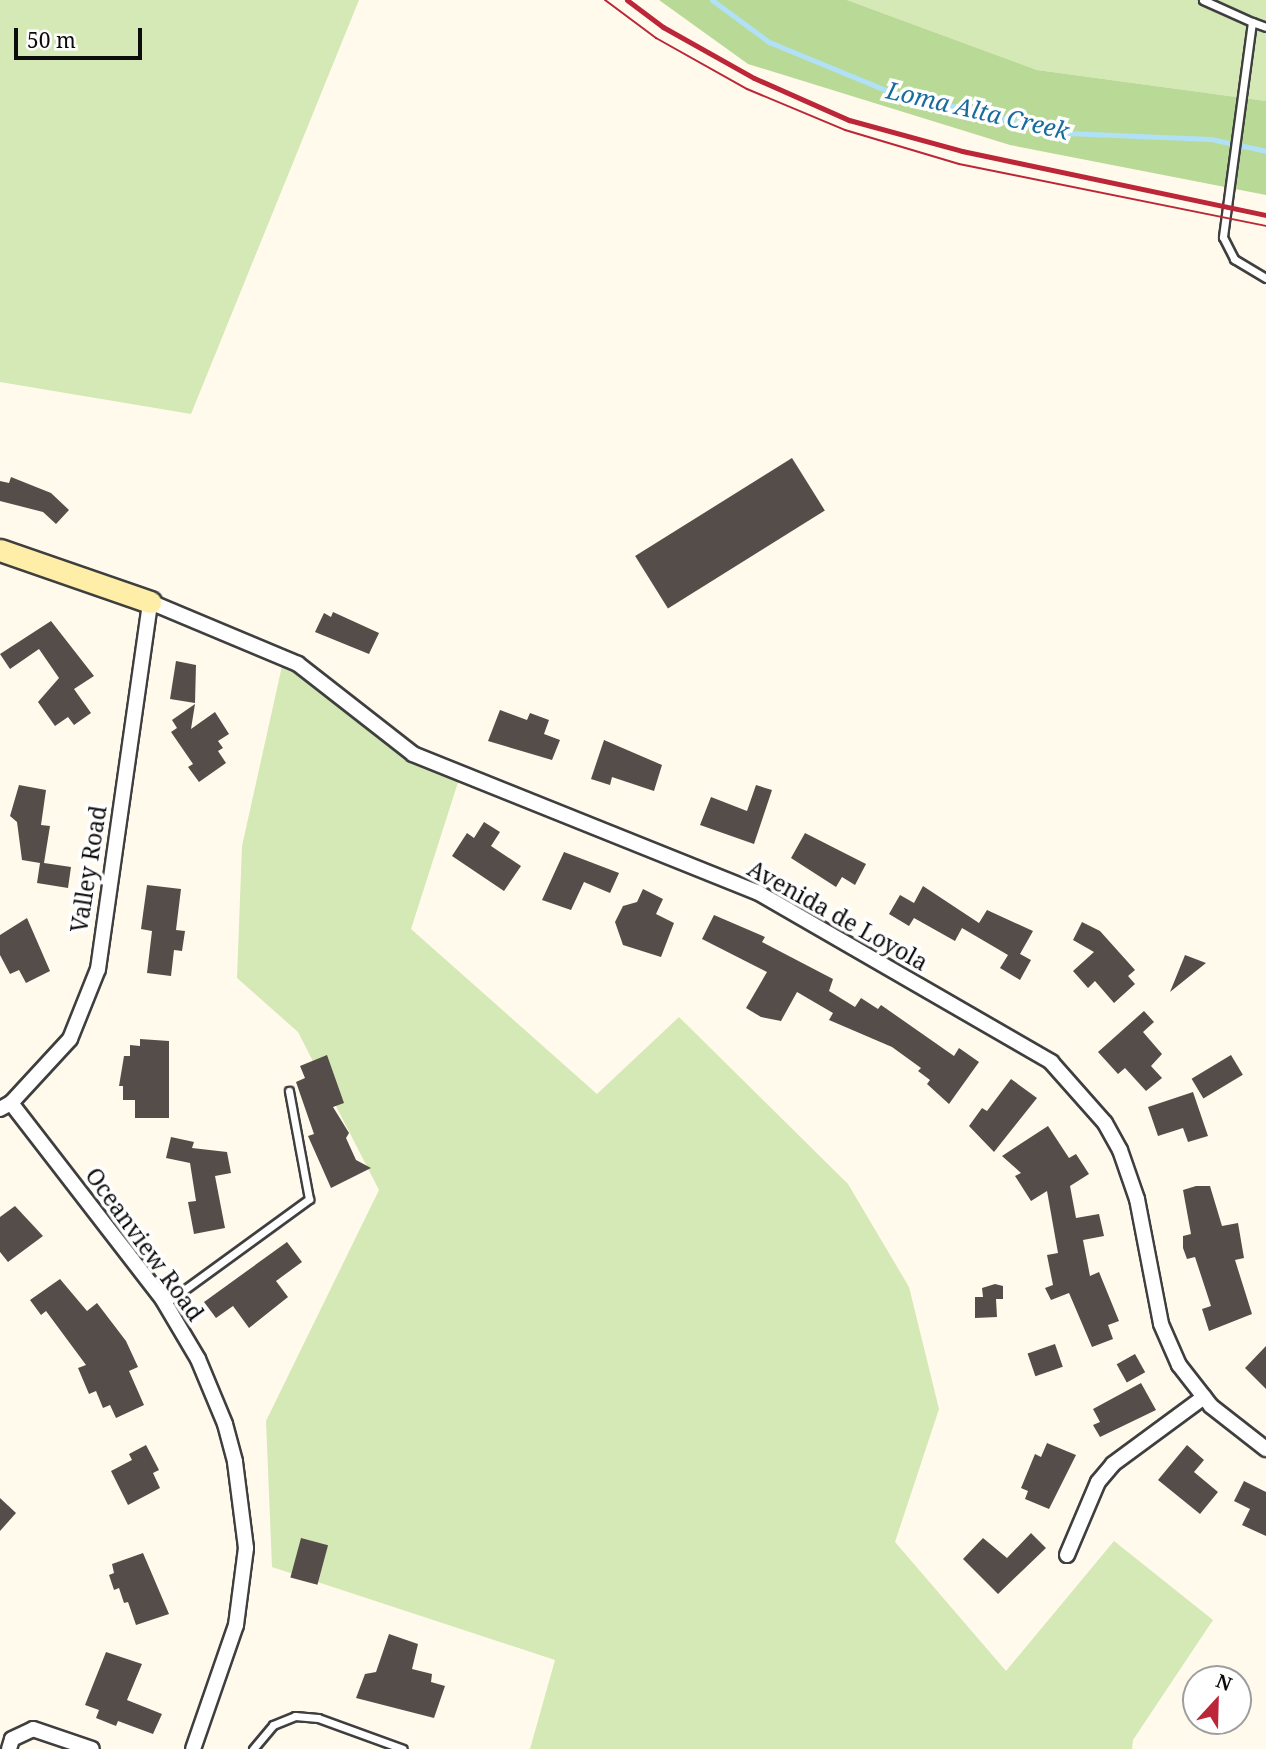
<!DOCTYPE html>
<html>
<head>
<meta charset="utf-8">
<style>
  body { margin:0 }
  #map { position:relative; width:1266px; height:1749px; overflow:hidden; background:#fffaec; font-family:"Noto Serif",serif }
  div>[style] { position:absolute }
  .green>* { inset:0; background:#d4e9b6 }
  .forest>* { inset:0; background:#b9d996 }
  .stream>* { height:5px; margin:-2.5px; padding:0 2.5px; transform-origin:2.5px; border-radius:2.5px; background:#b1e1f6 }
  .building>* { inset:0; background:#554d49; transform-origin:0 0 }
  .roads { filter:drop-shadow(2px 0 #3f3f3f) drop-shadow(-2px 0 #3f3f3f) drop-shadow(0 2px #3f3f3f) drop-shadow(0 -2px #3f3f3f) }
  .lane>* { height:7px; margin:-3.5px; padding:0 3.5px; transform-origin:3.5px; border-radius:3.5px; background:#fff }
  .street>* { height:14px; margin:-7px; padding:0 7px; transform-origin:7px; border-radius:7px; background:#fff }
  .secondary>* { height:21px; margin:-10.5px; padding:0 10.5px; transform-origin:10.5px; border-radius:10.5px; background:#feeea7 }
  .tram>* { height:2px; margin:-1px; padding:0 1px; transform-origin:1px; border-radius:1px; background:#bb2638 }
  .rail>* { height:5px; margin:-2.5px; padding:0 2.5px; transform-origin:2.5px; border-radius:2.5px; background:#bb2638 }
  span { translate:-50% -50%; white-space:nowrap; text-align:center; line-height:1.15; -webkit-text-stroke:7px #fff; paint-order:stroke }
  .street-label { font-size:23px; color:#0c0c0c }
  .water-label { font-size:24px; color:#176c9d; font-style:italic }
  .north { position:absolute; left:1182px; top:1665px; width:70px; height:70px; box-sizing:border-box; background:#fff; border:2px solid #9e9e9e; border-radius:50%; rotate:22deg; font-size:19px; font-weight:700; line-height:28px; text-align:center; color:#0c0c0c }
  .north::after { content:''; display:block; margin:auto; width:24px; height:32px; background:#bb2638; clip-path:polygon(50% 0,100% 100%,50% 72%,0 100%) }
  .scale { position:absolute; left:14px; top:28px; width:128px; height:32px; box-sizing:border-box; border:4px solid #0c0c0c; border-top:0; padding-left:9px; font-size:21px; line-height:24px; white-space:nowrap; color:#0c0c0c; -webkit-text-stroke:5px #fff; paint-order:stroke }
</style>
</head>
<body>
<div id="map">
  <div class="green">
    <i style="clip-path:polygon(0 0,359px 0,191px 414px,0 382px)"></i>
    <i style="clip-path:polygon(847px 0,1266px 0,1266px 101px,1037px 70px)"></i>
    <i style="clip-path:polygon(286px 648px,394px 742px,461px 773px,411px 929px,597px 1094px,679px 1017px,848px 1184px,909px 1287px,939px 1409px,895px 1542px,1006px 1671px,1114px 1541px,1213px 1620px,1133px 1740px,1132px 1749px,530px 1749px,555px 1660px,272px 1567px,266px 1421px,379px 1190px,298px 1032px,237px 978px,242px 846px)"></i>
  </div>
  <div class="forest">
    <i style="clip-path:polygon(659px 0,847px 0,1037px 70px,1266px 101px,1266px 195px,1010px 145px,748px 64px)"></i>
  </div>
  <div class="stream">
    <i style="left:712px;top:0;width:71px;rotate:36.4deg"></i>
    <i style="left:769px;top:42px;width:129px;rotate:22.4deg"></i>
    <i style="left:888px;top:91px;width:183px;rotate:13.3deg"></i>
    <i style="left:1066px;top:133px;width:145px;rotate:2.4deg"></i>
    <i style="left:1211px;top:139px;width:56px;rotate:12.3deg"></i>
  </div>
  <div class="building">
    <i style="left:792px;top:458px;width:62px;height:185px;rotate:58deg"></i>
    <i style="clip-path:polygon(11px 477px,51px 493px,69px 510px,56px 524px,43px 512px,0 501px,0 481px,9px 483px)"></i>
    <i style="clip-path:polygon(333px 612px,379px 633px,369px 654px,315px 632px,324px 613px,331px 617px)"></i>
    <i style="clip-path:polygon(51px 621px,94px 676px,74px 689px,91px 713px,74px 725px,68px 717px,55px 726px,38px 702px,59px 678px,39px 649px,10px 669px,0 654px)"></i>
    <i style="clip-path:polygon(176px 661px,196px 665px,195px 703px,170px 699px)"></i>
    <i style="clip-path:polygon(195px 704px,191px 729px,215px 712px,229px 734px,218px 741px,223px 748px,218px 751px,226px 763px,199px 782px,188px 767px,193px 764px,171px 732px,177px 728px,172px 720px)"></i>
    <i style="clip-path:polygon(500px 710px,527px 720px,530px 713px,549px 720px,544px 734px,560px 740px,552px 760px,488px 741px)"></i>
    <i style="clip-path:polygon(604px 740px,662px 765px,654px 791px,612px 777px,610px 785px,591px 779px)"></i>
    <i style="clip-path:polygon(19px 785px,46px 790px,41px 825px,50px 826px,44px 863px,71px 867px,68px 888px,37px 883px,40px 863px,22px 860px,17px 822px,10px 816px)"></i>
    <i style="clip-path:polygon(756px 785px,772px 790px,754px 844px,700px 825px,711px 797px,747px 811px)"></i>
    <i style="clip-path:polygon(484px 822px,500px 832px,491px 846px,521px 866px,504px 891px,452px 856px,467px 833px,474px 838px)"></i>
    <i style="clip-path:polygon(805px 833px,866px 864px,855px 885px,842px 877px,836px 887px,791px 858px)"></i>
    <i style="clip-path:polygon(564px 852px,619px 873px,610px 893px,584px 882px,571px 910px,542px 900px)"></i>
    <i style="clip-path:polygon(147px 885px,181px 889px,176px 930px,185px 931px,182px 951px,174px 950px,171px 976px,147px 973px,152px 931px,141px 929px)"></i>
    <i style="clip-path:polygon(923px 886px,979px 923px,987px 910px,1033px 931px,1020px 954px,1031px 960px,1020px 980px,1000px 968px,1008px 955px,962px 928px,955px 941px,914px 918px,909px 926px,889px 914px,900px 895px,914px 903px)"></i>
    <i style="clip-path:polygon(643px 889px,663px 899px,656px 914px,674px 923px,661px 957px,623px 945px,615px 922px,623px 906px,637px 902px)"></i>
    <i style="clip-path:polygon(714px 915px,765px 937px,762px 942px,833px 979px,829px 991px,855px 1007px,861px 998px,878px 1009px,881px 1005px,954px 1056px,959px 1048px,979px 1062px,949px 1104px,927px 1084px,930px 1080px,918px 1071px,921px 1068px,892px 1047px,829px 1020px,833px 1013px,797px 992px,781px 1021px,761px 1017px,746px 1008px,767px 972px,702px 939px)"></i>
    <i style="clip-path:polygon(27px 918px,50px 971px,26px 983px,19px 970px,10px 974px,0 955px,0 935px)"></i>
    <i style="clip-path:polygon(1082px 922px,1100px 931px,1135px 970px,1128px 976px,1135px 984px,1114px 1003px,1095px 981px,1088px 988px,1073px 971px,1094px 952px,1073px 940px)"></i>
    <i style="clip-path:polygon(1185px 955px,1206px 963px,1170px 992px)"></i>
    <i style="clip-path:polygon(1144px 1011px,1154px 1022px,1143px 1032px,1162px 1054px,1151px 1066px,1162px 1078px,1146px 1091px,1125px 1068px,1118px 1074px,1098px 1052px)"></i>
    <i style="clip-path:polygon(140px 1039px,169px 1041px,169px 1118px,135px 1118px,135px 1100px,123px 1100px,123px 1086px,119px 1086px,124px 1056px,130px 1056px,130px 1045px,140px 1046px)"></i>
    <i style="clip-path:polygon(327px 1055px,344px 1103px,333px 1107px,349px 1133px,346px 1138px,356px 1160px,371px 1168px,331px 1188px,308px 1136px,314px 1134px,296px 1082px,305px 1078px,300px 1066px)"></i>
    <i style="left:1231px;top:1055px;width:23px;height:46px;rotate:59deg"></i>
    <i style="clip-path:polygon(1011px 1079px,1037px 1098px,994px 1152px,969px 1126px,982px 1108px,987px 1111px)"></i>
    <i style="clip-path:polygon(1193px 1092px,1208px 1136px,1188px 1142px,1183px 1128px,1158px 1136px,1148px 1107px)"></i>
    <i style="clip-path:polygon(1048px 1126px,1069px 1158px,1076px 1154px,1089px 1174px,1070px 1186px,1076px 1218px,1099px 1214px,1104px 1236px,1083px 1240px,1090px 1276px,1099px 1272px,1119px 1321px,1108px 1325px,1113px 1339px,1092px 1347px,1069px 1293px,1051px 1300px,1045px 1288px,1053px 1285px,1047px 1255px,1058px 1253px,1047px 1191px,1031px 1201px,1015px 1176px,1021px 1173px,1002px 1156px)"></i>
    <i style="clip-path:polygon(171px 1137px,194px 1142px,192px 1148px,227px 1152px,231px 1173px,215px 1176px,225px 1228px,194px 1234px,188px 1202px,196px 1201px,190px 1163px,166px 1158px)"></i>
    <i style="clip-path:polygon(1196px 1186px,1210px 1186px,1222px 1226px,1238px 1223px,1244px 1258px,1235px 1260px,1252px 1314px,1209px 1331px,1202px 1309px,1211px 1306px,1195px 1257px,1187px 1259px,1183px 1248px,1183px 1236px,1191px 1234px,1183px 1190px)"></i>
    <i style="clip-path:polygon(15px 1206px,43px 1236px,8px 1262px,0 1252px,0 1217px)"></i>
    <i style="clip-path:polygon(287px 1242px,302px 1262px,276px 1281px,288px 1297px,249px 1328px,233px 1306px,216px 1318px,204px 1302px)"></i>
    <i style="clip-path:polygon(60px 1279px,87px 1311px,97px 1303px,126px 1341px,138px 1367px,129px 1371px,144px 1405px,116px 1418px,110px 1405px,103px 1408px,96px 1391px,89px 1394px,78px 1368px,86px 1365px,46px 1311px,41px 1315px,30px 1300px)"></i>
    <i style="clip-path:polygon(995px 1284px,1003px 1286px,1003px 1299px,996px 1299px,997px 1317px,975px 1318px,975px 1297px,983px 1297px,982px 1288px)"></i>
    <i style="left:1055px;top:1344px;width:24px;height:29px;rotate:71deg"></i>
    <i style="clip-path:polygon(1266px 1346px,1266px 1389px,1245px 1368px)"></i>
    <i style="left:1135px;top:1354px;width:21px;height:21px;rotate:61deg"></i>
    <i style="clip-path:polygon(1141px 1383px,1156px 1410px,1100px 1437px,1093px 1425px,1100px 1422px,1093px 1409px)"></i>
    <i style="clip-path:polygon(1047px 1443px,1076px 1455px,1049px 1509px,1025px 1499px,1028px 1491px,1021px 1488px,1035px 1454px,1041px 1457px)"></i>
    <i style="clip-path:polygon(146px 1445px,159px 1470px,153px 1473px,160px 1488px,128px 1505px,111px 1471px,132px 1460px,129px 1454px)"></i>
    <i style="clip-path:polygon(1187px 1445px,1204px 1460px,1194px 1472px,1218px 1492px,1200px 1514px,1158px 1480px)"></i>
    <i style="clip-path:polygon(1244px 1481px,1266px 1492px,1266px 1536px,1242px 1525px,1250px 1509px,1234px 1501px)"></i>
    <i style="clip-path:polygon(0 1498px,16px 1513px,0 1531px)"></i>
    <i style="clip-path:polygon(1031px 1533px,1046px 1548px,998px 1594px,963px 1559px,983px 1538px,1007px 1558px)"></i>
    <i style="left:301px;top:1538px;width:28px;height:41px;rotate:15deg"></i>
    <i style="clip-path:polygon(143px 1553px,169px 1614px,136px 1625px,128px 1602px,124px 1603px,119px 1588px,114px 1590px,109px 1575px,114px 1573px,112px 1564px)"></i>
    <i style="clip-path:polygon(389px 1634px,418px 1644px,412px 1669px,432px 1674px,431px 1682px,445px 1686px,434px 1718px,356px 1698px,365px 1674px,376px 1672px)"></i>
    <i style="clip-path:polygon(106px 1652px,142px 1664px,127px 1700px,162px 1714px,153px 1734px,118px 1721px,116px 1726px,96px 1718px,99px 1710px,85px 1705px)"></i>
  </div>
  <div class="roads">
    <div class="lane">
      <i style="left:1203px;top:0;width:54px;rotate:24.2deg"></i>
      <i style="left:1266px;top:27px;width:15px;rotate:-160deg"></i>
      <i style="left:1252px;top:22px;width:217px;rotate:97.7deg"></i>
      <i style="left:1223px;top:237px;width:25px;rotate:63deg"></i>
      <i style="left:1234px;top:259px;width:37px;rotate:31deg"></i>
      <i style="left:166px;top:1303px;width:177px;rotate:-36deg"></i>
      <i style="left:309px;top:1199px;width:110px;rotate:-100.5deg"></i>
      <i style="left:253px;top:1749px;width:31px;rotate:-50deg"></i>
      <i style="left:273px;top:1725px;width:24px;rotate:-22deg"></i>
      <i style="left:295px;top:1716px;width:23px;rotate:5deg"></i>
      <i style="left:318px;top:1718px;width:90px;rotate:20deg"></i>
    </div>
    <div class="street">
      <i style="left:11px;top:1103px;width:249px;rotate:52.3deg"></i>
      <i style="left:163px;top:1300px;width:69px;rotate:59.3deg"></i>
      <i style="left:198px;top:1359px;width:70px;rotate:67.4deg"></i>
      <i style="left:225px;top:1424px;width:39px;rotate:75deg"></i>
      <i style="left:235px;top:1462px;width:87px;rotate:82.7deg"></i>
      <i style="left:246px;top:1548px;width:78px;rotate:97.4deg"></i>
      <i style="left:236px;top:1625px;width:131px;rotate:109.1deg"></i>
      <i style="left:0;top:1109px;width:13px;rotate:-29deg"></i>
      <i style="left:11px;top:1103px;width:87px;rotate:-47.3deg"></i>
      <i style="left:70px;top:1039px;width:75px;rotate:-68.2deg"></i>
      <i style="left:98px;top:969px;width:371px;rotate:-81.9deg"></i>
      <i style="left:150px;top:602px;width:160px;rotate:22.7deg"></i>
      <i style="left:298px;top:664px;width:146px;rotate:38deg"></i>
      <i style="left:413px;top:754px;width:371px;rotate:21.9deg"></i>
      <i style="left:757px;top:892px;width:340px;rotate:30deg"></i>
      <i style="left:1051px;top:1062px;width:81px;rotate:48.5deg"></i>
      <i style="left:1105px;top:1123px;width:31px;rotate:61deg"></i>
      <i style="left:1120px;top:1150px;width:52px;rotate:70.9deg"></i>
      <i style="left:1137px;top:1199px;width:127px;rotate:79.1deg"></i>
      <i style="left:1161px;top:1324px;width:45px;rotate:66.3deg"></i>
      <i style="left:1179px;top:1365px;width:52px;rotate:52deg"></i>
      <i style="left:1211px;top:1406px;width:70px;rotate:38deg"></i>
      <i style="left:1067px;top:1555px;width:79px;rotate:-67deg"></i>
      <i style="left:1098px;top:1482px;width:23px;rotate:-50deg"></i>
      <i style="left:1113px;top:1464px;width:113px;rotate:-36.4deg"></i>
      <i style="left:9px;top:1749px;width:10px;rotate:-73deg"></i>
      <i style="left:12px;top:1739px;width:23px;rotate:-25deg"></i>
      <i style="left:33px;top:1729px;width:62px;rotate:18.7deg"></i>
    </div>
    <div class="secondary">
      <i style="left:0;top:550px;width:159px;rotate:19.1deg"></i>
    </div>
  </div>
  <div class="tram">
    <i style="left:605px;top:0;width:64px;rotate:36.7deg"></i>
    <i style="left:656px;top:38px;width:104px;rotate:29.3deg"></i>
    <i style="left:747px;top:89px;width:106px;rotate:22.7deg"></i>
    <i style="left:845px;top:130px;width:119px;rotate:16.6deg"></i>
    <i style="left:959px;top:164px;width:313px;rotate:11.4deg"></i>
  </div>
  <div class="rail">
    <i style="left:627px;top:0;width:45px;rotate:36.9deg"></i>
    <i style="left:663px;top:27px;width:104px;rotate:29.3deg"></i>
    <i style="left:754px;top:78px;width:104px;rotate:23.9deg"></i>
    <i style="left:849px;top:120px;width:117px;rotate:15.3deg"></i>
    <i style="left:962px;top:151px;width:311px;rotate:11.9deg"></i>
  </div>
  <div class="street-label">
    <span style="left:88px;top:869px;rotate:-81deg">Valley Road</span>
    <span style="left:838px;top:915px;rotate:29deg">Avenida de Loyola</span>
    <span style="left:145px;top:1244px;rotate:54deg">Oceanview Road</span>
  </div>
  <div class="water-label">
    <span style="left:978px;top:110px;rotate:13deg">Loma Alta Creek</span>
  </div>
  <div class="north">N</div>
  <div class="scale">50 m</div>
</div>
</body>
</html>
